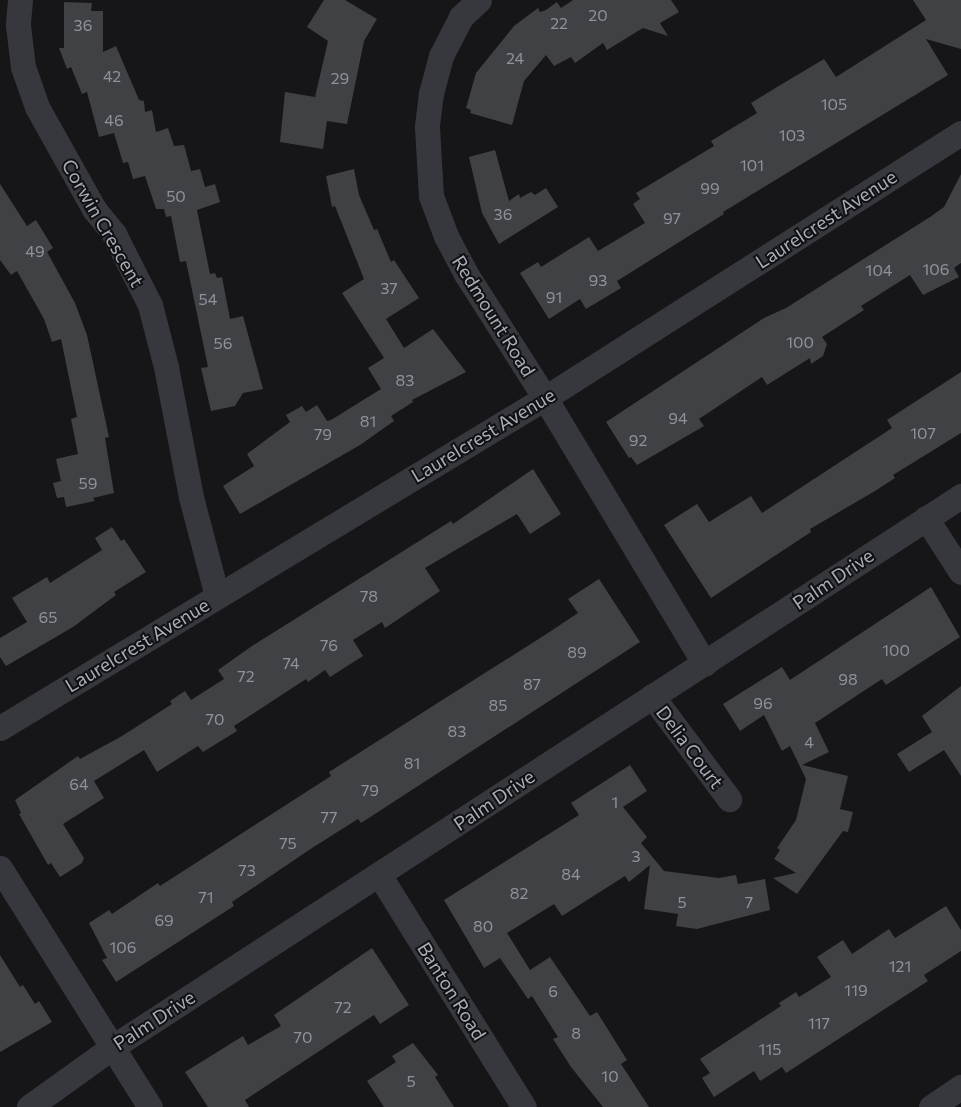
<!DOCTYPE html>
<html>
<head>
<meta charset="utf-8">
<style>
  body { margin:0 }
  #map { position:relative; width:961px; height:1107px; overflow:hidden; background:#161618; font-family:Commissioner,sans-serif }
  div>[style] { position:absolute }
  .building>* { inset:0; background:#404145 }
  .minor>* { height:25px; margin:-12.5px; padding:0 12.5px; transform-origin:12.5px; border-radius:12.5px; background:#37383d }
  span { translate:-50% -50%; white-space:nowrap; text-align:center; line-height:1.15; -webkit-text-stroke:4px #111113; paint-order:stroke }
  .number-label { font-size:16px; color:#8e929b }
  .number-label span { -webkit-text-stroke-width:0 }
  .street-label { font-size:19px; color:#a8adb8 }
</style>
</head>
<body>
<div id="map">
  <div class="building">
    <i style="clip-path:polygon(324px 0,345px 0,377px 19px,364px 41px,347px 124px,327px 121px,323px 149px,280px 142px,285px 92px,315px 97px,328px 41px,307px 27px)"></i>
    <i style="clip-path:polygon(573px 0,671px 0,679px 12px,660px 23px,668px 36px,643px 28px,607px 50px,603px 43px,575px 63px,571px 57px,554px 66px,546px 55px,524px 81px,512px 125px,470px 113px,471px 110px,466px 108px,476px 73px,514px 26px,538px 8px,540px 12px,546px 10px,557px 2px,561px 8px)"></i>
    <i style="clip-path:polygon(913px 0,961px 0,961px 49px,926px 39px,948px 75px,723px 212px,724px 214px,617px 281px,621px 288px,586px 309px,580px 299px,549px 319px,520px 273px,538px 262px,541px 267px,589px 237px,598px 251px,645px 223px,633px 204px,640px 199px,636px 193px,714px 146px,711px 141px,757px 113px,751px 103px,777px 87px,824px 59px,836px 77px,926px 20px)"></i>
    <i style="clip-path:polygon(64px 2px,92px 3px,91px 11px,103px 11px,103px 52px,116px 46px,139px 100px,144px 101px,145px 112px,152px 110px,156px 132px,168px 128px,174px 146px,184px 145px,191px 171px,200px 169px,205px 187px,215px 184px,220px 202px,197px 210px,210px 274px,215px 273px,217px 278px,222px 277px,230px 319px,243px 316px,263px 389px,243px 393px,235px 406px,211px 411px,201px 368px,208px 367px,186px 261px,180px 262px,171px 216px,166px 217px,164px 209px,156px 209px,145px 176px,133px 179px,128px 162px,123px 163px,114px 133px,99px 137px,87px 92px,82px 94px,71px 67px,67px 69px,59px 48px,64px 48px)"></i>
    <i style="clip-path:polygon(495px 150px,509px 201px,519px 194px,520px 198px,531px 192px,535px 195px,546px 188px,558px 207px,499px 244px,482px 213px,469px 157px)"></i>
    <i style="clip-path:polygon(354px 169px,359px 195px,374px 230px,377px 229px,391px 262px,394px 260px,419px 298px,386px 319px,404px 348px,433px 329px,466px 372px,412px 400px,413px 402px,391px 416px,394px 421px,360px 445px,240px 514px,223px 486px,254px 466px,247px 454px,290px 422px,286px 415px,302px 406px,306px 412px,317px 405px,327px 421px,331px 420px,381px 389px,368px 368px,384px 358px,342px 293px,364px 279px,335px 206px,332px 207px,326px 176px)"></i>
    <i style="clip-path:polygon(961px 174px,961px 263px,954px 268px,959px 277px,923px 295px,910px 275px,861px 306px,864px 310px,822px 337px,827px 344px,823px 356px,811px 364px,810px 358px,767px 385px,762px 377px,699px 419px,704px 426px,637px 465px,631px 457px,629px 458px,606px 422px,764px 318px,786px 308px,930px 217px,944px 207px)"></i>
    <i style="clip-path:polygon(0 184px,27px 226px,36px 220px,53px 248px,47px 252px,75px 303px,87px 335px,109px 437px,105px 438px,114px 493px,93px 498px,95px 501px,66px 507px,64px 497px,57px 498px,53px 483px,61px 481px,56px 459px,78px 454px,71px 419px,77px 417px,61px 339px,52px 342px,44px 319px,17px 271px,11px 275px,0 260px)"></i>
    <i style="clip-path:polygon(961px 372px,961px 433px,893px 475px,895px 478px,875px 491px,810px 529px,811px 532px,711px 598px,664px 525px,697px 504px,709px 522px,751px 496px,762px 513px,892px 428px,887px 420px)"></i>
    <i style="clip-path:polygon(533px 469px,561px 514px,530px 534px,517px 514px,425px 568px,440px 591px,385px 628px,382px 622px,353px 640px,363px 656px,330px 677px,325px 670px,308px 682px,306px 679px,234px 726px,237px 731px,203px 752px,198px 746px,157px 772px,144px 750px,94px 781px,104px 798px,63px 824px,84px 858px,82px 863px,60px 877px,51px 863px,48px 865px,19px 814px,21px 813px,15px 800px,78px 756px,80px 759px,122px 736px,172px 704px,170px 701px,185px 691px,191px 700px,224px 679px,218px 670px,252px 646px,451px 521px,453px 524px)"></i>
    <i style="clip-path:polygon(112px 527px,121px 541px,124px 539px,146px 572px,114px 592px,116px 595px,73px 627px,6px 666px,0 657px,0 638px,27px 622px,12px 598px,47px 577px,50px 583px,102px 550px,95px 538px)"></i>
    <i style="clip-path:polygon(599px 579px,640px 642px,361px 823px,358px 819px,312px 848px,232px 902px,234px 906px,116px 982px,102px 960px,107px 958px,89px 923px,109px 910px,112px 914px,158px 883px,160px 886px,331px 776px,329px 772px,548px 633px,578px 613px,568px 599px)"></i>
    <i style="clip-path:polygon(931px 587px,960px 637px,886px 685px,882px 679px,815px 723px,829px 752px,802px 765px,848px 776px,840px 809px,853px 812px,848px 832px,843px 831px,797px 894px,773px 878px,796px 873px,774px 859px,780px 850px,777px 848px,796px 820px,806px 779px,790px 746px,782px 751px,764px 715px,740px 731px,723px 704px,782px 667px,790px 680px)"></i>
    <i style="clip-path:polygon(961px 686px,961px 776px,944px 750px,909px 772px,897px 754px,932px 732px,922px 716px)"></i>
    <i style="clip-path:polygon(630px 765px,647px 791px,623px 807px,647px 837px,641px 843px,664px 871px,719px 878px,736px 875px,738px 884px,765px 879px,770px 910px,697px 929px,676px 926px,678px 914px,644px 909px,650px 865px,629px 882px,625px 876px,562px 916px,554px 904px,507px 933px,530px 970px,550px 957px,590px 1016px,597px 1012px,627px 1060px,621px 1064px,649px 1107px,603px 1107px,571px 1067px,553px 1039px,558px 1037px,532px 996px,528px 999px,500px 958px,484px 968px,444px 900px,579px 815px,571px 803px)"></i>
    <i style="clip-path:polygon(946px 906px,961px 930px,961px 951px,924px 975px,928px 981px,786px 1073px,782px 1067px,760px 1081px,754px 1071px,714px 1097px,702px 1078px,710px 1073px,700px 1059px,781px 1006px,779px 1003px,796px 992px,799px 997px,831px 977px,817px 957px,843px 940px,852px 954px,889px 929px,895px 938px)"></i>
    <i style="clip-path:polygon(372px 948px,409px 1005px,380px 1024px,374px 1015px,245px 1100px,249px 1107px,208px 1107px,185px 1072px,243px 1036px,248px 1045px,281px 1026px,274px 1015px)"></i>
    <i style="clip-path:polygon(0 955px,20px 987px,23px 985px,35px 1004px,39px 1001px,52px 1022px,0 1052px)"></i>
    <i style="clip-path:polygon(413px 1043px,438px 1075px,435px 1077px,454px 1107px,384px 1107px,367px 1081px,396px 1062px,392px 1056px)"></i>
  </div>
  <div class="minor">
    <i style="left:20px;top:0;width:25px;rotate:95deg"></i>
    <i style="left:18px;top:25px;width:42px;rotate:83.2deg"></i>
    <i style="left:23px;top:67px;width:42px;rotate:70.7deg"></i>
    <i style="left:37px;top:107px;width:117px;rotate:60.8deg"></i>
    <i style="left:94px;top:209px;width:32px;rotate:51deg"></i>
    <i style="left:114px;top:234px;width:80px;rotate:63.1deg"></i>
    <i style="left:150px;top:305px;width:64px;rotate:75.5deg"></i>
    <i style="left:166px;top:367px;width:132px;rotate:79.1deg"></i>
    <i style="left:191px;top:497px;width:102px;rotate:75.3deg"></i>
    <i style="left:479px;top:0;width:25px;rotate:137deg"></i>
    <i style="left:461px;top:17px;width:44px;rotate:117.1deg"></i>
    <i style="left:441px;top:56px;width:38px;rotate:105deg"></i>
    <i style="left:431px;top:93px;width:34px;rotate:97deg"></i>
    <i style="left:427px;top:127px;width:69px;rotate:86.7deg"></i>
    <i style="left:431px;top:196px;width:43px;rotate:69.4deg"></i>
    <i style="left:446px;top:236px;width:43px;rotate:62.2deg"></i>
    <i style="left:466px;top:274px;width:147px;rotate:57.5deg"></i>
    <i style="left:545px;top:398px;width:310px;rotate:59deg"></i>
    <i style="left:926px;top:518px;width:64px;rotate:57.1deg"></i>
    <i style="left:652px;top:696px;width:129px;rotate:53.2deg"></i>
    <i style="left:0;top:728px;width:637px;rotate:-31.2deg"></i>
    <i style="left:545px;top:398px;width:493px;rotate:-32.5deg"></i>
    <i style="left:0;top:868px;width:282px;rotate:57.9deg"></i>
    <i style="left:380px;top:876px;width:272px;rotate:58.1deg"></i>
    <i style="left:29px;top:1107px;width:101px;rotate:-35.7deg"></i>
    <i style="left:111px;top:1048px;width:1014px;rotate:-33deg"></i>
    <i style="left:931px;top:1107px;width:36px;rotate:-34deg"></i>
  </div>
  <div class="number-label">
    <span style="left:598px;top:15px">20</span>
    <span style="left:559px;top:23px">22</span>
    <span style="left:83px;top:25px">36</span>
    <span style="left:515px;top:58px">24</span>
    <span style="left:112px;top:76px">42</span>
    <span style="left:340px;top:78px">29</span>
    <span style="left:834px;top:104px">105</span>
    <span style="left:114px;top:120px">46</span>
    <span style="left:792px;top:135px">103</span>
    <span style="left:752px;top:165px">101</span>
    <span style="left:710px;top:188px">99</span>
    <span style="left:176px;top:196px">50</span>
    <span style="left:503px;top:214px">36</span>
    <span style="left:672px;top:218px">97</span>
    <span style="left:35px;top:251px">49</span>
    <span style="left:936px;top:269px">106</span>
    <span style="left:879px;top:270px">104</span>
    <span style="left:598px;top:280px">93</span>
    <span style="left:389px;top:288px">37</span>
    <span style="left:554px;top:297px">91</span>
    <span style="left:208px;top:299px">54</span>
    <span style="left:800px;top:342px">100</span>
    <span style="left:223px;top:343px">56</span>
    <span style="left:405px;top:380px">83</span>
    <span style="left:678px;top:418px">94</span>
    <span style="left:368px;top:421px">81</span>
    <span style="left:923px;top:433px">107</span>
    <span style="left:323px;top:434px">79</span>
    <span style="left:638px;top:440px">92</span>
    <span style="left:88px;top:483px">59</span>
    <span style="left:369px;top:596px">78</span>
    <span style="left:48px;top:617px">65</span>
    <span style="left:329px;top:645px">76</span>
    <span style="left:896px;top:650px">100</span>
    <span style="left:577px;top:652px">89</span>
    <span style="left:291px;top:663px">74</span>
    <span style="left:246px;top:676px">72</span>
    <span style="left:848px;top:679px">98</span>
    <span style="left:532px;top:684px">87</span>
    <span style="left:763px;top:703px">96</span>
    <span style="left:498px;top:705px">85</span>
    <span style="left:215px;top:719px">70</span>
    <span style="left:457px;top:731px">83</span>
    <span style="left:809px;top:742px">4</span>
    <span style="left:412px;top:763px">81</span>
    <span style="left:79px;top:784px">64</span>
    <span style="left:370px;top:790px">79</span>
    <span style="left:615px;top:802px">1</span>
    <span style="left:329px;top:817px">77</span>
    <span style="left:288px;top:843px">75</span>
    <span style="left:636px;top:856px">3</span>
    <span style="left:247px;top:870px">73</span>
    <span style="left:571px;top:874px">84</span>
    <span style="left:519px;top:893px">82</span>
    <span style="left:206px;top:897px">71</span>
    <span style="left:682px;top:902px">5</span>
    <span style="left:749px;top:902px">7</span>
    <span style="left:164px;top:920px">69</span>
    <span style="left:483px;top:926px">80</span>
    <span style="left:123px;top:947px">106</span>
    <span style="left:900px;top:966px">121</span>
    <span style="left:856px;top:990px">119</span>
    <span style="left:553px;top:991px">6</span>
    <span style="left:343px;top:1007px">72</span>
    <span style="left:819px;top:1023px">117</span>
    <span style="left:576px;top:1033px">8</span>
    <span style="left:303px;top:1037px">70</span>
    <span style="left:770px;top:1049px">115</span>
    <span style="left:610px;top:1076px">10</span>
    <span style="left:411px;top:1081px">5</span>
  </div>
  <div class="street-label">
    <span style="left:826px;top:219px;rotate:-33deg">Laurelcrest Avenue</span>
    <span style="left:103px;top:223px;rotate:60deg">Corwin Crescent</span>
    <span style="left:494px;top:316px;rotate:58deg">Redmount Road</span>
    <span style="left:483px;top:435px;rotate:-31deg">Laurelcrest Avenue</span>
    <span style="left:833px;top:579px;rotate:-34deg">Palm Drive</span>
    <span style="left:137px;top:645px;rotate:-31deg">Laurelcrest Avenue</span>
    <span style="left:690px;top:747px;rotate:53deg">Delia Court</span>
    <span style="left:494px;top:800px;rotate:-34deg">Palm Drive</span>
    <span style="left:452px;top:991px;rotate:58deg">Banton Road</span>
    <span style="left:154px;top:1020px;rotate:-33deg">Palm Drive</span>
  </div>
</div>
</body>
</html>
